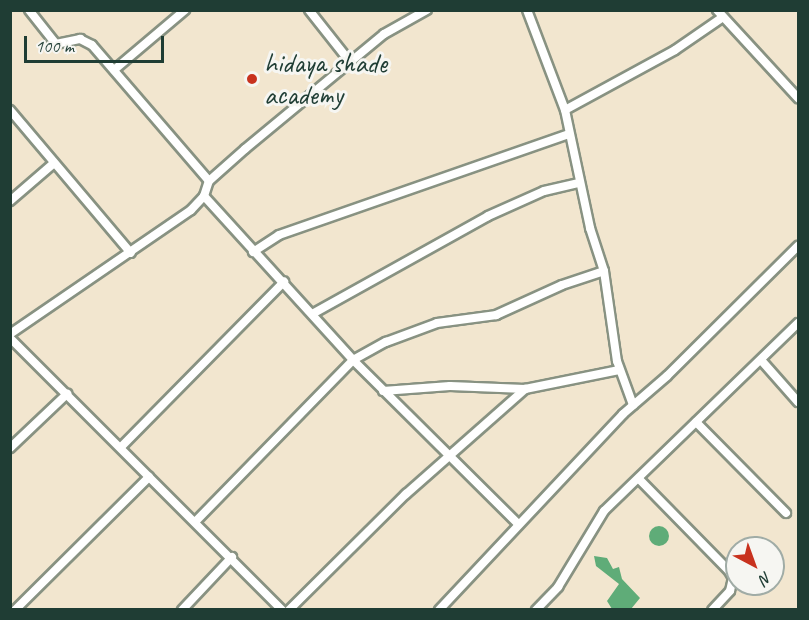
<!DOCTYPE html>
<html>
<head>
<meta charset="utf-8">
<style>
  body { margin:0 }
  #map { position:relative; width:809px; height:620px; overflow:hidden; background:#f2e6cf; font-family:Caveat,sans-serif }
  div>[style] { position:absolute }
  .forest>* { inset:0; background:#5fac78 }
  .round { border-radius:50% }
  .roads { filter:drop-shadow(2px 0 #889282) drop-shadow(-2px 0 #889282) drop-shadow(0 2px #889282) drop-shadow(0 -2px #889282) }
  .minor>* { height:8px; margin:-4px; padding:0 4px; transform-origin:4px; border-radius:4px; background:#fff }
  .dots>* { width:16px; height:16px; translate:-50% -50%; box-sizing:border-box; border:3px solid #f6f6f2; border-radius:50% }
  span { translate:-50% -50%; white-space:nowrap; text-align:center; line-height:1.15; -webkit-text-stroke:6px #f6f6f2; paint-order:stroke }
  .poi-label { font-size:28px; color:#1f3d34 }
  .left { translate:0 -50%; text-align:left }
  .frame { position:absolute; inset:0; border:12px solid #1f3d34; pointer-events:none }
  .north { position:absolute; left:725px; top:536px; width:60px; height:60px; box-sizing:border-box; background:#f6f6f2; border:2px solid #a0aca6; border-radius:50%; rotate:139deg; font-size:16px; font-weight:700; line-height:24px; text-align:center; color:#1f3d34 }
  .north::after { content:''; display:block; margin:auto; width:21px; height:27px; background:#c8321e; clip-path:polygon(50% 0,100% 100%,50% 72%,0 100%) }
  .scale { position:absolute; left:24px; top:36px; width:140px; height:27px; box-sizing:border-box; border:3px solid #1f3d34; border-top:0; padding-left:8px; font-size:18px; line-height:21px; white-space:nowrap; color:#1f3d34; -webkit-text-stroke:4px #f6f6f2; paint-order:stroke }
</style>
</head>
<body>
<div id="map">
  <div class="forest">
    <i class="round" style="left:649px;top:526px;width:20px;height:20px"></i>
    <i style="clip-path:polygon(594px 556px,607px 558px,613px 569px,619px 567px,622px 579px,640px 598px,631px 609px,612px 609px,607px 601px,619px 584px,596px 566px)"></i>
  </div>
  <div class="roads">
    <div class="minor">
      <i style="left:29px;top:10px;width:43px;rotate:51.5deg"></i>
      <i style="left:56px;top:44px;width:25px;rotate:-12deg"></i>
      <i style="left:80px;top:39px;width:13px;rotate:27deg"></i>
      <i style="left:92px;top:45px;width:179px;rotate:49.3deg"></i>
      <i style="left:309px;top:10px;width:66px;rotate:51.7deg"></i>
      <i style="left:527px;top:10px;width:107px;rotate:69.2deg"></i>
      <i style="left:565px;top:110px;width:121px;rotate:78deg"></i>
      <i style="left:590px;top:228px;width:45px;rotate:72deg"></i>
      <i style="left:604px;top:271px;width:91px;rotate:81.8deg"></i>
      <i style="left:617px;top:361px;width:47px;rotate:70deg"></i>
      <i style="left:717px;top:10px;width:120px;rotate:47.4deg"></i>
      <i style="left:114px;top:70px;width:93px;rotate:-40.2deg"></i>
      <i style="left:10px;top:110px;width:187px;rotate:49.8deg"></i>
      <i style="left:565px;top:110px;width:125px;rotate:-28.6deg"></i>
      <i style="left:675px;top:50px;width:58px;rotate:-34.5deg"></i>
      <i style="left:204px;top:196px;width:222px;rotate:47.7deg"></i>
      <i style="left:353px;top:360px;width:233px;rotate:44.8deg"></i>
      <i style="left:10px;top:201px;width:58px;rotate:-40.8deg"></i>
      <i style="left:253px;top:252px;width:31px;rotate:-33deg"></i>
      <i style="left:279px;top:235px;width:307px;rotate:-19.2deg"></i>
      <i style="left:314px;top:313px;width:199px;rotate:-29.1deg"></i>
      <i style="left:488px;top:216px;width:61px;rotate:-24.1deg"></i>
      <i style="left:544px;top:191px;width:37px;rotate:-13deg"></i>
      <i style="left:10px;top:334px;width:219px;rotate:-34.4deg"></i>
      <i style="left:191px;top:210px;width:19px;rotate:-47deg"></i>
      <i style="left:204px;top:196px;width:16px;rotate:-72deg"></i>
      <i style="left:209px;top:181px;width:48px;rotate:-41.6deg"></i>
      <i style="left:245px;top:149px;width:180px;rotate:-39.6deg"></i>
      <i style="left:384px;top:34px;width:49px;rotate:-29.2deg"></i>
      <i style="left:10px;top:338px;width:385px;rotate:45deg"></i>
      <i style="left:761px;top:360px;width:56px;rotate:48.6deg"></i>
      <i style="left:383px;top:391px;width:67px;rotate:-4.3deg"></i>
      <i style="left:450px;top:386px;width:75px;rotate:2.3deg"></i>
      <i style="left:696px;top:422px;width:128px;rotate:45.3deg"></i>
      <i style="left:122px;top:446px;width:231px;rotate:-45.4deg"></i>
      <i style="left:10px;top:448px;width:79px;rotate:-43.5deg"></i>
      <i style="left:639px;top:479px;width:129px;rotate:45.6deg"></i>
      <i style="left:729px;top:571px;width:8px;rotate:60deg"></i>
      <i style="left:733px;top:578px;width:13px;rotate:103deg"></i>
      <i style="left:730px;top:591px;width:26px;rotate:133deg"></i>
      <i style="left:195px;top:522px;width:226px;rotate:-45.7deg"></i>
      <i style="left:353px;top:360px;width:38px;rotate:-29deg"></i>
      <i style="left:386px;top:342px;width:54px;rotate:-20.4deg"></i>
      <i style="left:437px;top:323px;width:60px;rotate:-7.7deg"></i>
      <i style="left:496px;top:315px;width:72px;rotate:-24.4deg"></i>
      <i style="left:562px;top:285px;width:44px;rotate:-18.4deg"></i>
      <i style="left:15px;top:610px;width:189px;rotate:-44.8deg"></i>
      <i style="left:182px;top:610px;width:73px;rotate:-46.7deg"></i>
      <i style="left:289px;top:610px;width:165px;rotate:-44.8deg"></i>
      <i style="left:406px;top:494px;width:159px;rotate:-41.4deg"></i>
      <i style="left:525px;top:389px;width:96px;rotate:-11.4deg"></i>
      <i style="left:439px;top:610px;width:269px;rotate:-46.8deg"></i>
      <i style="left:623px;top:414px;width:58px;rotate:-40.8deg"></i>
      <i style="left:667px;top:376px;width:185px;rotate:-44.8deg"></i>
      <i style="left:536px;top:610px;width:32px;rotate:-46deg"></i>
      <i style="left:558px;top:587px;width:89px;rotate:-58.8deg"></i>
      <i style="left:604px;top:511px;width:270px;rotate:-44.1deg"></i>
    </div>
  </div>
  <div class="dots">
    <i style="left:252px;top:79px;background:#c8321e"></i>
  </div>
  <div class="poi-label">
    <span class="left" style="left:264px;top:79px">hidaya shade<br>academy</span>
  </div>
  <div class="frame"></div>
  <div class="north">N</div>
  <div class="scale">100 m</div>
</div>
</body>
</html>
